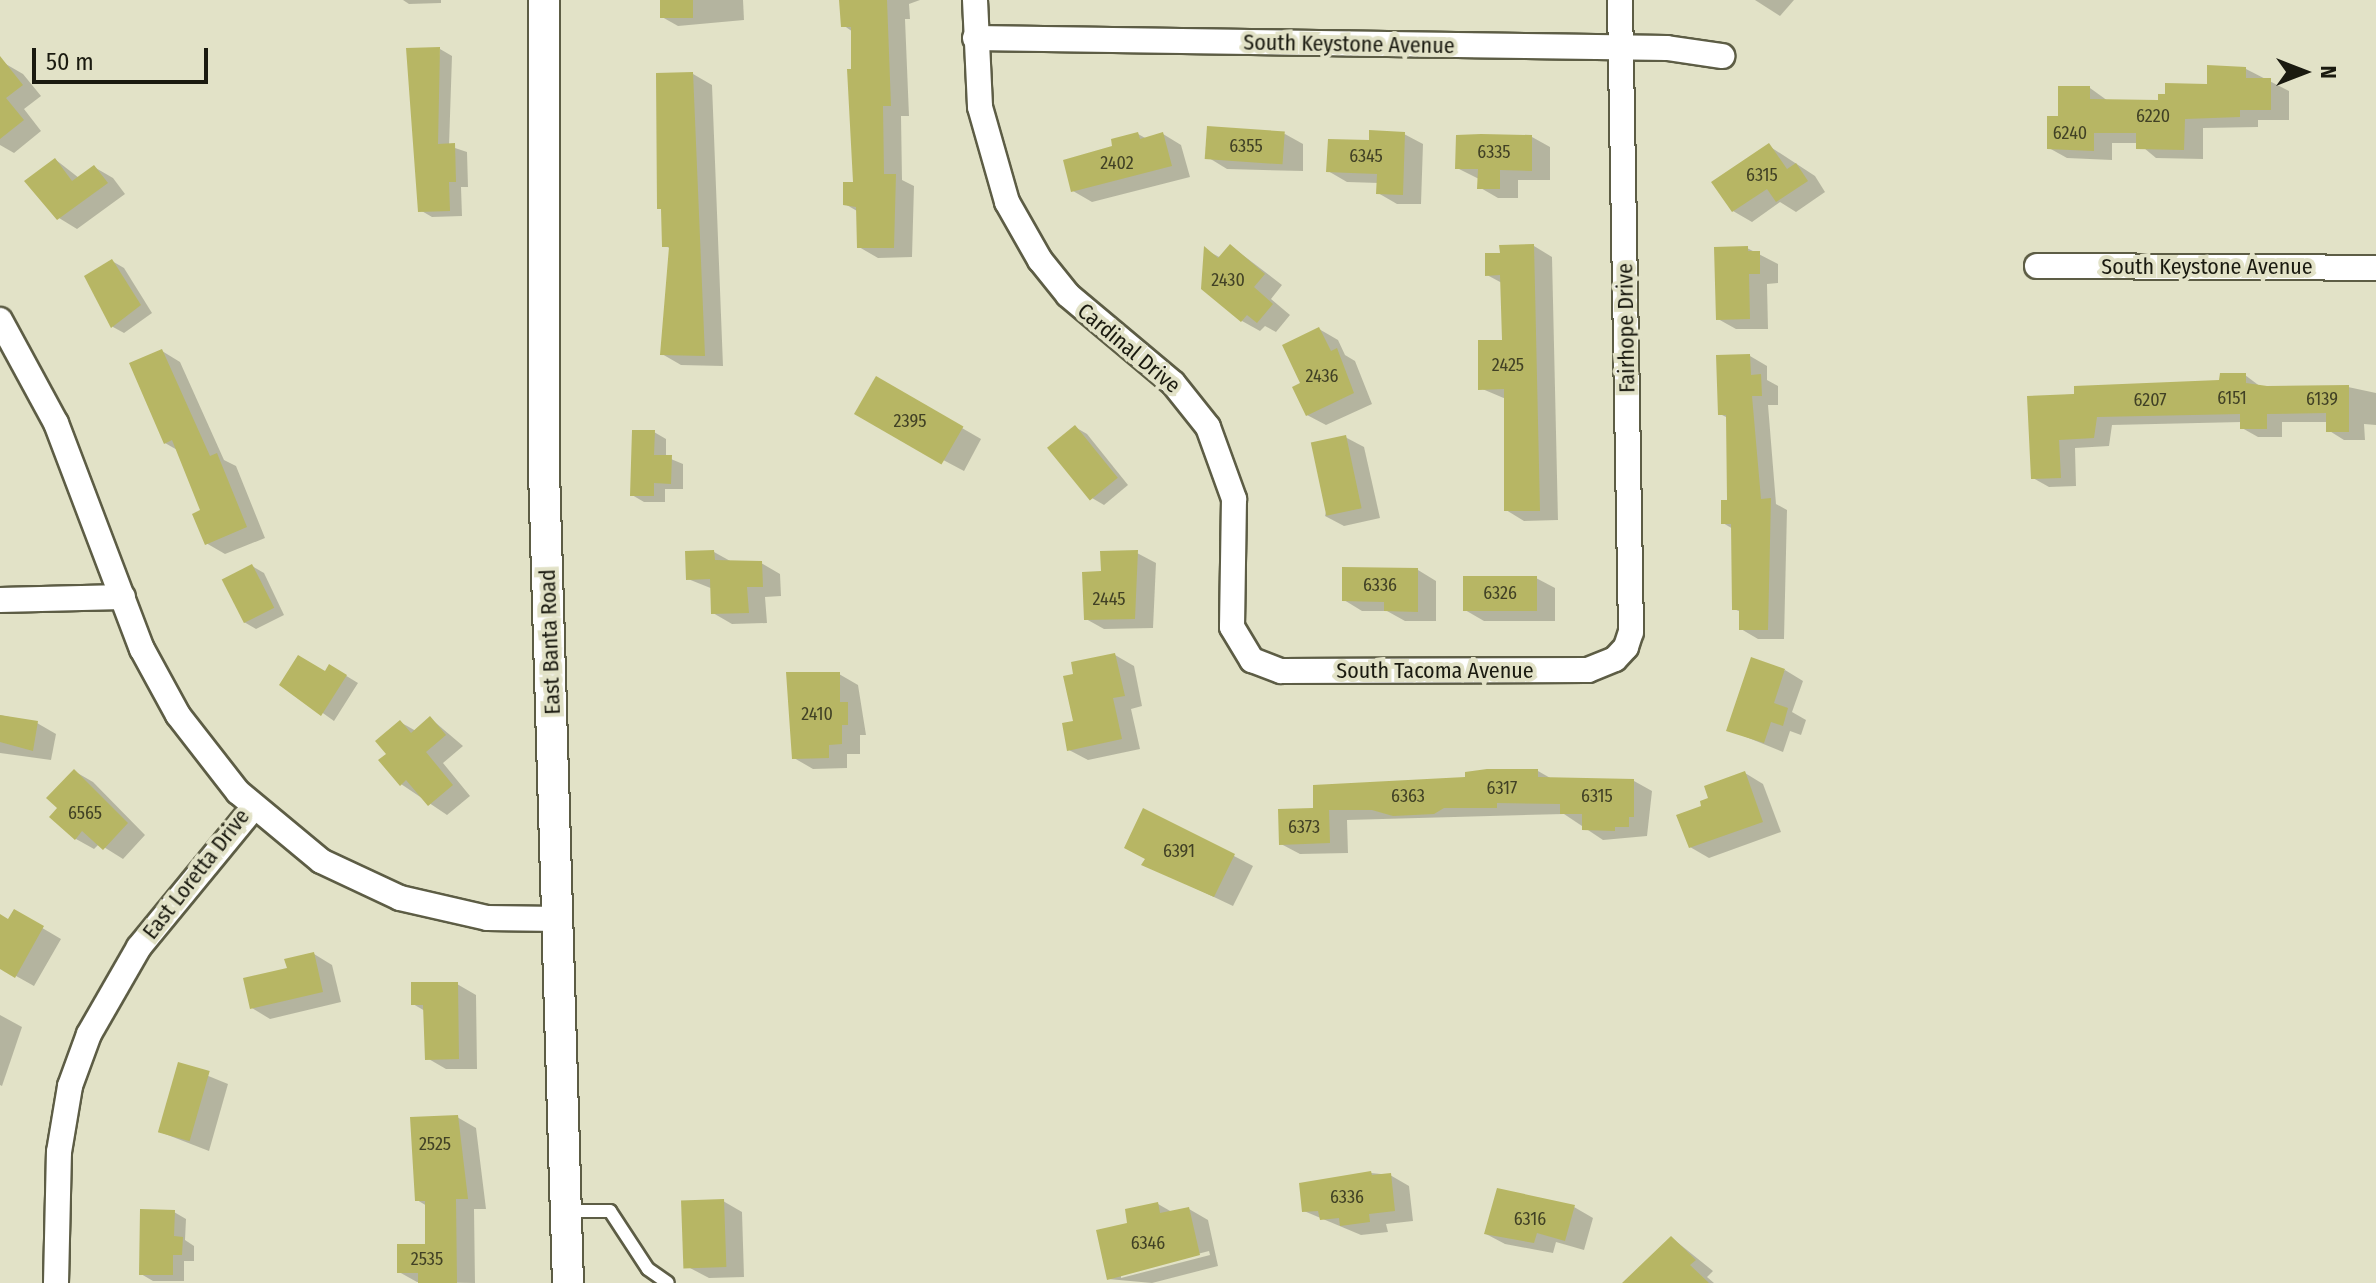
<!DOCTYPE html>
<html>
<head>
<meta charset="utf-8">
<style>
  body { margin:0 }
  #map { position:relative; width:2376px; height:1283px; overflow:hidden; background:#e2e2c7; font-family:"Fira Sans Condensed",sans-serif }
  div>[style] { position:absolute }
  .shadow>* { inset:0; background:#0003 }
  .building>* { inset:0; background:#b7b664; transform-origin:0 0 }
  .roads { filter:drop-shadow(2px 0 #5d5d45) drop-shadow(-2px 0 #5d5d45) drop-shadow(0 2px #5d5d45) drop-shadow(0 -2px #5d5d45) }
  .service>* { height:12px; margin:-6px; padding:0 6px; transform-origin:6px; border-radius:6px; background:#fff }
  .minor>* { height:24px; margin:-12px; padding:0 12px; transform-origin:12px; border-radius:12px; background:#fff }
  .tertiary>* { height:30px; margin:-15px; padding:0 15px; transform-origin:15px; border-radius:15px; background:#fff }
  span { translate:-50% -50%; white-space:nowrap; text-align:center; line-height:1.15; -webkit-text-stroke:8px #e2e2c7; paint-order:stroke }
  .number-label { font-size:18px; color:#414125 }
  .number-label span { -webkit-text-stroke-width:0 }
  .street-label { font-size:22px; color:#1a1a10 }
  .north { position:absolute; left:2264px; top:32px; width:80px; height:80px; -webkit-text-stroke:6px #e2e2c7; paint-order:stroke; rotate:90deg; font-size:22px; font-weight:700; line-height:32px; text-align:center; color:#1a1a10 }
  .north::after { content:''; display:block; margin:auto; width:28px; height:36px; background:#1a1a10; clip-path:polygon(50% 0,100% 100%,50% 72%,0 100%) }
  .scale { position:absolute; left:32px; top:48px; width:176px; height:36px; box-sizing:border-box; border:4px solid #1a1a10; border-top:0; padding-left:10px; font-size:24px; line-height:28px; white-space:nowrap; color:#1a1a10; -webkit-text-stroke:6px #e2e2c7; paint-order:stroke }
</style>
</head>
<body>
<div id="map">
  <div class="shadow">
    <i style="clip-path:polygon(403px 0,441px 0,441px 3px,409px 4px)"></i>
    <i style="clip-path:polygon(661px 0,743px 0,744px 20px,678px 26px,662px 17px)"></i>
    <i style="clip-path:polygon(842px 0,920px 0,909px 4px,910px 19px,905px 19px,909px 116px,901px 116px,902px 180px,914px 186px,912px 257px,878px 258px,859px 247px,857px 211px,845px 204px,855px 184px,849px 71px,853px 71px,853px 32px,843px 25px)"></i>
    <i style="clip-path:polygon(1755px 0,1794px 0,1780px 16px)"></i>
    <i style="clip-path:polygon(440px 49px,452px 56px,449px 146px,467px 152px,468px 187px,461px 187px,462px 216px,432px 217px,420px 210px)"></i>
    <i style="clip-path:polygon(4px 63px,23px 74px,41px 96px,24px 109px,41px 131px,14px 153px,0 145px,0 66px)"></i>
    <i style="clip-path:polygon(2246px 69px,2289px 91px,2289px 120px,2258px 120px,2258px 127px,2203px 128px,2203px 159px,2156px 158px,2138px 143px,2112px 143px,2112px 160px,2067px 158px,2049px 148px,2060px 118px,2090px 88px,2108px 101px,2160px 102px)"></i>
    <i style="clip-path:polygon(693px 74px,712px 85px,723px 366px,681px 365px,662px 354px,671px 249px,664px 245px)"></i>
    <i style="clip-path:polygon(1138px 134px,1147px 139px,1163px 134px,1181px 145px,1190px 177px,1092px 202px,1073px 191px,1114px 147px)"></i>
    <i style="clip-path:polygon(1285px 134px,1303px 144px,1303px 171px,1227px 169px,1209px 158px)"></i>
    <i style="clip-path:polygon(1404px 134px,1423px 144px,1421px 204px,1397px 204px,1378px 193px,1379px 183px,1347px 182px,1328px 171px,1371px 142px)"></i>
    <i style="clip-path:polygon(1532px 137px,1550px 147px,1550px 180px,1518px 180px,1518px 198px,1498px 198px,1479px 187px,1479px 179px,1457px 168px)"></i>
    <i style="clip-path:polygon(1769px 146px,1815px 176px,1825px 192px,1796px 212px,1780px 202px,1752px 222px,1733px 211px)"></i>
    <i style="clip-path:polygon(56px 160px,79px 178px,94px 167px,113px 178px,125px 194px,77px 229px,59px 218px)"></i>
    <i style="clip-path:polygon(1231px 246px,1282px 285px,1271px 299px,1290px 315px,1276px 332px,1265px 326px,1260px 331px,1242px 321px,1206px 250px,1221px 258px)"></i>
    <i style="clip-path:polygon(1534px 246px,1552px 257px,1558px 520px,1524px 521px,1506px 510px,1506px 399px,1480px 388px,1504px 342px,1502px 283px,1487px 275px,1502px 255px)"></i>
    <i style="clip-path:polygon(1747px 248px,1778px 264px,1778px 283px,1767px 284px,1768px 329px,1736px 329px,1718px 319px)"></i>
    <i style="clip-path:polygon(112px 261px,124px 268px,152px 313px,124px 333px,113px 327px)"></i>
    <i style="clip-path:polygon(1319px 329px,1338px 340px,1345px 355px,1355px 361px,1372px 404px,1326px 425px,1307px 415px,1303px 384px)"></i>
    <i style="clip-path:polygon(162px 351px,180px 362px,224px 460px,236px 466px,265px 538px,225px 554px,206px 543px,203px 511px,179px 451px,165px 443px)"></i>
    <i style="clip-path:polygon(1750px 356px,1767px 366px,1767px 380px,1778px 386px,1778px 405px,1768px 405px,1776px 504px,1787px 510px,1784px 639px,1758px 639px,1741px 629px,1741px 612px,1734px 609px,1733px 529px,1723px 523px,1729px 502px,1728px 418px,1720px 414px)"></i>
    <i style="clip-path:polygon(2245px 375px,2261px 387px,2348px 387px,2376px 393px,2376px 425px,2364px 424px,2365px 440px,2344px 440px,2328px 430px,2328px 422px,2282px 422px,2282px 437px,2258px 437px,2242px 428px,2242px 422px,2112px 425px,2109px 446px,2075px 448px,2076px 486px,2049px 487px,2033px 478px,2029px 398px,2221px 382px)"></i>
    <i style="clip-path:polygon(877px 379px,981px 439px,964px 471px,877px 425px)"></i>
    <i style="clip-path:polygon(1075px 427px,1087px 434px,1128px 485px,1104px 505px,1092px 498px)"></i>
    <i style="clip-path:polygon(654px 432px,666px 439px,666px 457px,683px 464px,683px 489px,665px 489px,665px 502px,644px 502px,632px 495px)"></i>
    <i style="clip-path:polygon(1345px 437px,1364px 447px,1380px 518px,1344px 526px,1325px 516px)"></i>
    <i style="clip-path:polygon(714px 552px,732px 562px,761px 563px,780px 574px,781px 596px,765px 597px,767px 623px,732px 624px,713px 613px,713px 589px,688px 579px)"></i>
    <i style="clip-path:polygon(1137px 553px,1156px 563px,1153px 628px,1104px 629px,1086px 619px,1103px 573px)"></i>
    <i style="clip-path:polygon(252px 566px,264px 573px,284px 615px,256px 629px,244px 622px)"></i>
    <i style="clip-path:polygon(1418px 570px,1436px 581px,1436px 621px,1405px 621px,1387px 611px,1362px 611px,1344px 600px)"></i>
    <i style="clip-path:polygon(1536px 578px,1555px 588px,1555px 621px,1484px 621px,1465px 610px)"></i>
    <i style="clip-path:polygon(1115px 655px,1134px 666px,1142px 706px,1131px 709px,1140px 749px,1088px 760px,1069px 750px,1075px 722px)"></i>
    <i style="clip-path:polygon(330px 666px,358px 683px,334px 721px,282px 684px,325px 674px)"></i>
    <i style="clip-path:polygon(1785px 670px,1803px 681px,1792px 712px,1806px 720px,1801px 735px,1790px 731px,1783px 752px,1729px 730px)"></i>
    <i style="clip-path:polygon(839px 674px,858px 685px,866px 735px,860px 735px,860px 754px,847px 754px,847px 768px,813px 769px,794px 758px)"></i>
    <i style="clip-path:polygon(0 715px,37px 723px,56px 734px,51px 760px,0 753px)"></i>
    <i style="clip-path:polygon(430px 718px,463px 746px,443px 763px,470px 796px,447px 815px,401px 784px,388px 754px,400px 722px,416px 731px)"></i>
    <i style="clip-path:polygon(74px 771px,93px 782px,145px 835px,123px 859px,99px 844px,94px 849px,76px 839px,60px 808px)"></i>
    <i style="clip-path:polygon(1538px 771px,1552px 779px,1634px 781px,1652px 791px,1647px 836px,1603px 840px,1564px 814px,1347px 820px,1348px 853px,1300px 854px,1281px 844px,1315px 810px,1467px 779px)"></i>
    <i style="clip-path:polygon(1745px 773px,1763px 784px,1781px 832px,1709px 858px,1690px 847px,1704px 807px)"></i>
    <i style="clip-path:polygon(1234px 856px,1253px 866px,1233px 906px,1144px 864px)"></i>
    <i style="clip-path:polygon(15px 912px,61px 939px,34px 986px,0 967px,0 917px,9px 922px)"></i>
    <i style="clip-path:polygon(314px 954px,332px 965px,341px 1002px,270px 1019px,252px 1008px,289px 969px)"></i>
    <i style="clip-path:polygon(457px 984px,476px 995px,477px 1069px,446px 1069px,427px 1058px,425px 1011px,413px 1004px)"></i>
    <i style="clip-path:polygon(0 1015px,22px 1027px,2px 1086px,0 1085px)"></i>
    <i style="clip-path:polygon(179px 1064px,228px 1084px,209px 1151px,160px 1132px)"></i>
    <i style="clip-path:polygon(457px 1117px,476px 1128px,486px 1209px,474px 1209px,475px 1283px,417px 1282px,399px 1272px,427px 1246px,427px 1206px,417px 1200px)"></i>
    <i style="clip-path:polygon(1371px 1173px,1390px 1175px,1409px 1186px,1413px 1221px,1386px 1224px,1388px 1232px,1361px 1235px,1304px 1211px)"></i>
    <i style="clip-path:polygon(723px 1201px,742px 1212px,744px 1277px,709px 1278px,690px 1268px,683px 1202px)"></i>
    <i style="clip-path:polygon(evenodd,1158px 1204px,1172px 1212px,1189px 1209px,1208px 1220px,1218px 1266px,1152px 1283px,1108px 1279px,1130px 1225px,1158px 1204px,1209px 1251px,1210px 1255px,1121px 1278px,1121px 1274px,1209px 1251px)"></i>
    <i style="clip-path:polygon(1574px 1207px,1593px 1218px,1584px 1250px,1556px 1242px,1553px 1253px,1505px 1244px,1486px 1234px)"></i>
    <i style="clip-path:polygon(174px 1212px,186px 1219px,185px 1240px,194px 1246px,194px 1261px,184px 1261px,184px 1281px,153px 1281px,141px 1274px)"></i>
    <i style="clip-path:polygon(1672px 1238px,1713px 1271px,1707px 1277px,1714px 1283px,1642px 1283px)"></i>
  </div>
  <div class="building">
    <i style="left:660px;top:0;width:33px;height:18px"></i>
    <i style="clip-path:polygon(839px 0,887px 0,891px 106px,883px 106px,884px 174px,896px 174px,894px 248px,857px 248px,856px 207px,843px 205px,843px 182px,853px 182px,847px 69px,851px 69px,851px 27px,841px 27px)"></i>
    <i style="clip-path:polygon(440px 47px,438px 144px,455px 143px,456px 182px,449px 182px,450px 211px,418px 212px,406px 48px)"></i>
    <i style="clip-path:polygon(0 56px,23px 85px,6px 98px,24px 120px,0 139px)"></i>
    <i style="clip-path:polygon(2207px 65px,2246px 67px,2246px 78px,2271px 78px,2271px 110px,2240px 110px,2240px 117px,2185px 119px,2184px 150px,2136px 149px,2136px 133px,2094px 133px,2094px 151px,2047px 149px,2047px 116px,2058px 116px,2058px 86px,2090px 86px,2090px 99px,2158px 100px,2158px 94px,2165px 94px,2165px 83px,2207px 84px)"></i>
    <i style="clip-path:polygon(693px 72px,705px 356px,660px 355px,669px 247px,662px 247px,661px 209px,657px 209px,656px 73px)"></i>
    <i style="left:1207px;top:126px;width:78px;height:33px;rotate:4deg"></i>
    <i style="clip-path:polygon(1369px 130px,1405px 132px,1403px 195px,1376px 194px,1377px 174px,1326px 172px,1328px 139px,1369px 140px)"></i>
    <i style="clip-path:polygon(1138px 132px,1140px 139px,1163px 132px,1172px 166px,1071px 192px,1063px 160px,1112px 146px,1111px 139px)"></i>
    <i style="clip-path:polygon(1481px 134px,1532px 135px,1532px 171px,1500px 170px,1500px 189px,1477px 189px,1478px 169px,1455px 169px,1456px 135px)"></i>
    <i style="clip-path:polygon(1769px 143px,1787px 169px,1796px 163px,1808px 181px,1776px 202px,1767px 189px,1732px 212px,1711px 182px)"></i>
    <i style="clip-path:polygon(55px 158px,72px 181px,94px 165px,108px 183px,57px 220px,24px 181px)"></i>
    <i style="clip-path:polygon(1230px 244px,1265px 274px,1254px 287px,1273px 304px,1257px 323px,1247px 315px,1241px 322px,1201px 289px,1204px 246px,1218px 258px)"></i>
    <i style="clip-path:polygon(1534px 244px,1540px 511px,1504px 511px,1504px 389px,1478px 390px,1478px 340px,1502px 340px,1500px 275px,1485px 276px,1485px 253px,1500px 253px,1499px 245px)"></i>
    <i style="clip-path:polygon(1748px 246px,1748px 251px,1760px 251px,1760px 274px,1749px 274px,1750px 319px,1716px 320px,1714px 247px)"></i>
    <i style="clip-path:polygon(112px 259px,141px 305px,111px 328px,84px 276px)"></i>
    <i style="clip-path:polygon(1319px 327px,1331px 351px,1337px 348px,1354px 393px,1306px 416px,1292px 387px,1300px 383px,1282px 345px)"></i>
    <i style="clip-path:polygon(162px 349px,210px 456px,217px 453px,247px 527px,205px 545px,192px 514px,200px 510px,172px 440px,164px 444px,129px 363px)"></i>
    <i style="clip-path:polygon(1750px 354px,1751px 375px,1761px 374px,1762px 396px,1752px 396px,1761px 499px,1771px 498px,1768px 630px,1739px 630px,1739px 610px,1732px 610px,1731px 524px,1721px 524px,1721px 500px,1727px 500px,1726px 415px,1718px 415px,1716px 355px)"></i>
    <i style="clip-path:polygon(2220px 373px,2246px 373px,2246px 383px,2267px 386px,2349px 385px,2349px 432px,2326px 432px,2326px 413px,2267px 414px,2267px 429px,2240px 429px,2240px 414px,2097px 417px,2094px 438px,2059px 440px,2061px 478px,2031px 479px,2027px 396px,2074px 394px,2074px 386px,2219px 380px)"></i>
    <i style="left:876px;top:376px;width:101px;height:44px;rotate:30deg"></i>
    <i style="left:1075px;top:425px;width:68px;height:36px;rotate:51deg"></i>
    <i style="clip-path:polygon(632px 430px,655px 430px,654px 455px,672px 455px,671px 484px,654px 483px,654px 496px,630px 496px)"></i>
    <i style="left:1346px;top:435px;width:75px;height:36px;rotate:78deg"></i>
    <i style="clip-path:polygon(714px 550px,715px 560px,762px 561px,763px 587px,747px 587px,749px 613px,711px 614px,710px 579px,686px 580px,685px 551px)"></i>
    <i style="clip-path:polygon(1138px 550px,1135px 619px,1084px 620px,1082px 572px,1101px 571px,1100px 551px)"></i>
    <i style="left:252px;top:564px;width:49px;height:34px;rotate:63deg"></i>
    <i style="clip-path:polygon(1342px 567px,1418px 568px,1418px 612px,1384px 611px,1384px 602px,1342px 601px)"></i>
    <i style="left:1463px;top:576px;width:74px;height:35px"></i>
    <i style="clip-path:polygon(1115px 653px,1125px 696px,1113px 698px,1122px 739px,1067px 751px,1062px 723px,1073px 721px,1063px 676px,1073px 674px,1071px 662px)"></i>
    <i style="clip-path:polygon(298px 655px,325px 671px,329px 664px,347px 675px,321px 716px,279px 685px)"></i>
    <i style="clip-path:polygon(1751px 657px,1785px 669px,1774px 703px,1788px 708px,1783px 726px,1771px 722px,1764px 743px,1726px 731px)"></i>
    <i style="clip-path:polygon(786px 672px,840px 672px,840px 702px,848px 702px,848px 725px,842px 725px,842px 744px,829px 745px,829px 758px,792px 759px)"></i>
    <i style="clip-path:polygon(0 715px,38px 721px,33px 751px,0 742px)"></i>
    <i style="clip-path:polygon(430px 716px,446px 735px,426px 752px,453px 785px,428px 806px,406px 780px,400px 786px,378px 760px,386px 754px,375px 741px,400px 720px,411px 733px)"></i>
    <i style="clip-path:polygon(74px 769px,128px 823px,103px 850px,82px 831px,75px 840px,49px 817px,57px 808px,46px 798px)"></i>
    <i style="clip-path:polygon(1487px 769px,1538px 769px,1538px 777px,1634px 779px,1634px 817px,1629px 817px,1629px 827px,1615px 827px,1615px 831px,1582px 830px,1582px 814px,1560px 814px,1560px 804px,1497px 803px,1497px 808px,1444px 808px,1434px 814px,1393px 816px,1372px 810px,1329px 810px,1330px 843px,1279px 845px,1278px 809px,1313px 808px,1313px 785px,1465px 777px,1465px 772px)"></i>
    <i style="clip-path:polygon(1745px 771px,1763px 822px,1689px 848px,1676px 815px,1701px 806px,1700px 801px,1708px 798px,1704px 786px)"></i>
    <i style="clip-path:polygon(1143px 808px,1235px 854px,1214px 897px,1141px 865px,1145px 859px,1124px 848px)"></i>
    <i style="clip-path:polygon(14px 909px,44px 926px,15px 978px,0 969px,0 914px,8px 919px)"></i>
    <i style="clip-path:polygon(314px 952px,323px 992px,250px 1009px,243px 978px,287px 968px,284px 959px)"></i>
    <i style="clip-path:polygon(411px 982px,458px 982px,459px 1059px,425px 1060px,423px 1005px,411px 1005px)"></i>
    <i style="left:178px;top:1062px;width:33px;height:73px;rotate:16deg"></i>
    <i style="clip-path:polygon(458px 1115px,468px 1199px,456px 1199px,457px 1283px,418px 1283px,418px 1273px,397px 1273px,397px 1244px,425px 1244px,425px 1201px,415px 1201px,410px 1117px)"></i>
    <i style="clip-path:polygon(1371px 1171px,1372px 1175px,1391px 1173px,1395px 1211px,1369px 1214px,1370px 1222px,1340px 1226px,1339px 1218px,1320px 1220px,1318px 1211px,1302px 1212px,1299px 1183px)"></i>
    <i style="clip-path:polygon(1497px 1188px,1575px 1205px,1565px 1241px,1537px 1233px,1534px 1243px,1484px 1234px)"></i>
    <i style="left:724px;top:1199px;width:68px;height:43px;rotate:88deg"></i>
    <i style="clip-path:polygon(1158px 1202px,1160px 1213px,1189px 1207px,1200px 1255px,1107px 1280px,1096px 1230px,1127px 1223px,1125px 1209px)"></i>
    <i style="clip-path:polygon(140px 1209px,175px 1210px,174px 1236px,183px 1237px,182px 1255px,173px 1255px,173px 1275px,139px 1275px)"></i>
    <i style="clip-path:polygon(1671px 1236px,1696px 1260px,1690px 1265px,1709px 1283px,1622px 1283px)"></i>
  </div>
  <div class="roads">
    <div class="service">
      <i style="left:566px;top:1211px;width:44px"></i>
      <i style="left:610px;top:1211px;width:69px;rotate:56.8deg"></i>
      <i style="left:648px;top:1269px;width:24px;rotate:35deg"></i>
    </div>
    <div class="minor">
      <i style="left:975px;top:0;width:107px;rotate:87.3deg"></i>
      <i style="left:980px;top:107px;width:99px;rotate:74.1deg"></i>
      <i style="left:1007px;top:202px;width:67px;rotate:60.4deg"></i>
      <i style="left:1040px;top:260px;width:45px;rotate:51.3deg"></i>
      <i style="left:1068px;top:295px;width:137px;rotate:40deg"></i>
      <i style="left:1173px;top:383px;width:56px;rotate:51.5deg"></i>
      <i style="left:1208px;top:427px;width:77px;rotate:70.1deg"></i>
      <i style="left:1234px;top:499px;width:128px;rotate:90.9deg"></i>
      <i style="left:1232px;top:627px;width:39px;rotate:59deg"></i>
      <i style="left:1252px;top:660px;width:31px;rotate:21deg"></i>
      <i style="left:1281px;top:671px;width:307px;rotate:-0.2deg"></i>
      <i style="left:1588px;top:670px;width:29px;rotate:-22deg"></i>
      <i style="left:1615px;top:659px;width:16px;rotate:-47deg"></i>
      <i style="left:1626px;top:647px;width:16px;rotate:-72deg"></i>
      <i style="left:1631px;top:632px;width:632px;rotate:-91deg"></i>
      <i style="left:975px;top:38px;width:692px;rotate:0.83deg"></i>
      <i style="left:1667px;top:48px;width:56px;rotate:8.3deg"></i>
      <i style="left:2037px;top:266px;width:339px;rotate:0.3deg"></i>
      <i style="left:0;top:320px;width:117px;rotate:61.5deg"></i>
      <i style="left:56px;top:423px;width:242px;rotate:69.2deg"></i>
      <i style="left:142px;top:649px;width:75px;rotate:61.4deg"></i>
      <i style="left:178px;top:715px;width:98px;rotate:52.1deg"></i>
      <i style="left:238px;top:792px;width:108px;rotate:39.7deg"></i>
      <i style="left:321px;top:861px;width:87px;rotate:25.1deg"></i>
      <i style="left:400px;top:898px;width:89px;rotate:12.9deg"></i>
      <i style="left:487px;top:918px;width:72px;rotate:0.8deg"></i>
      <i style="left:0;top:600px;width:123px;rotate:-1.4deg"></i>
      <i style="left:56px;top:1283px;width:131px;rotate:-88.7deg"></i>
      <i style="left:59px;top:1152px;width:67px;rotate:-80.5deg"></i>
      <i style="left:70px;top:1086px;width:55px;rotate:-69.9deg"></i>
      <i style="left:89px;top:1034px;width:100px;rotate:-60.1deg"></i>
      <i style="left:139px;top:947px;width:180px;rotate:-50.6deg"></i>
    </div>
    <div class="tertiary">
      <i style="left:544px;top:0;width:471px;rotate:90deg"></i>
      <i style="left:544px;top:471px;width:812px;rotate:88.31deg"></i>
    </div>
  </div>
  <div class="number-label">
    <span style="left:2153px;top:116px">6220</span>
    <span style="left:2070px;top:133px">6240</span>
    <span style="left:1246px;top:146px">6355</span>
    <span style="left:1494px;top:152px">6335</span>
    <span style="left:1366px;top:156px">6345</span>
    <span style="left:1117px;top:163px">2402</span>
    <span style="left:1762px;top:175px">6315</span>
    <span style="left:1228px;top:280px">2430</span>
    <span style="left:1508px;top:365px">2425</span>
    <span style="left:1322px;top:376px">2436</span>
    <span style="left:2232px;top:398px">6151</span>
    <span style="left:2322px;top:399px">6139</span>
    <span style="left:2150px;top:400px">6207</span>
    <span style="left:910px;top:421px">2395</span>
    <span style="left:1380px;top:585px">6336</span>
    <span style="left:1500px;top:593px">6326</span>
    <span style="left:1109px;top:599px">2445</span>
    <span style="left:817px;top:714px">2410</span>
    <span style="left:1502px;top:788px">6317</span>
    <span style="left:1408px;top:796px">6363</span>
    <span style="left:1597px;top:796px">6315</span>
    <span style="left:85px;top:813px">6565</span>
    <span style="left:1304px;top:827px">6373</span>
    <span style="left:1179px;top:851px">6391</span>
    <span style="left:435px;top:1144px">2525</span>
    <span style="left:1347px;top:1197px">6336</span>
    <span style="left:1530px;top:1219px">6316</span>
    <span style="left:1148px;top:1243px">6346</span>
    <span style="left:427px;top:1259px">2535</span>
  </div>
  <div class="street-label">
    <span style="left:1349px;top:44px;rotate:1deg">South Keystone Avenue</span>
    <span style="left:2207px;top:267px">South Keystone Avenue</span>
    <span style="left:1626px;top:328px;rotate:-91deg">Fairhope Drive</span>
    <span style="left:1129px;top:348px;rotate:40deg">Cardinal Drive</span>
    <span style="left:550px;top:642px;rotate:-92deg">East Banta Road</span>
    <span style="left:1435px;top:671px">South Tacoma Avenue</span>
    <span style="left:196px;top:874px;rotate:-52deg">East Loretta Drive</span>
  </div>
  <div class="north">N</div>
  <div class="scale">50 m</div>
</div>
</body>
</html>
